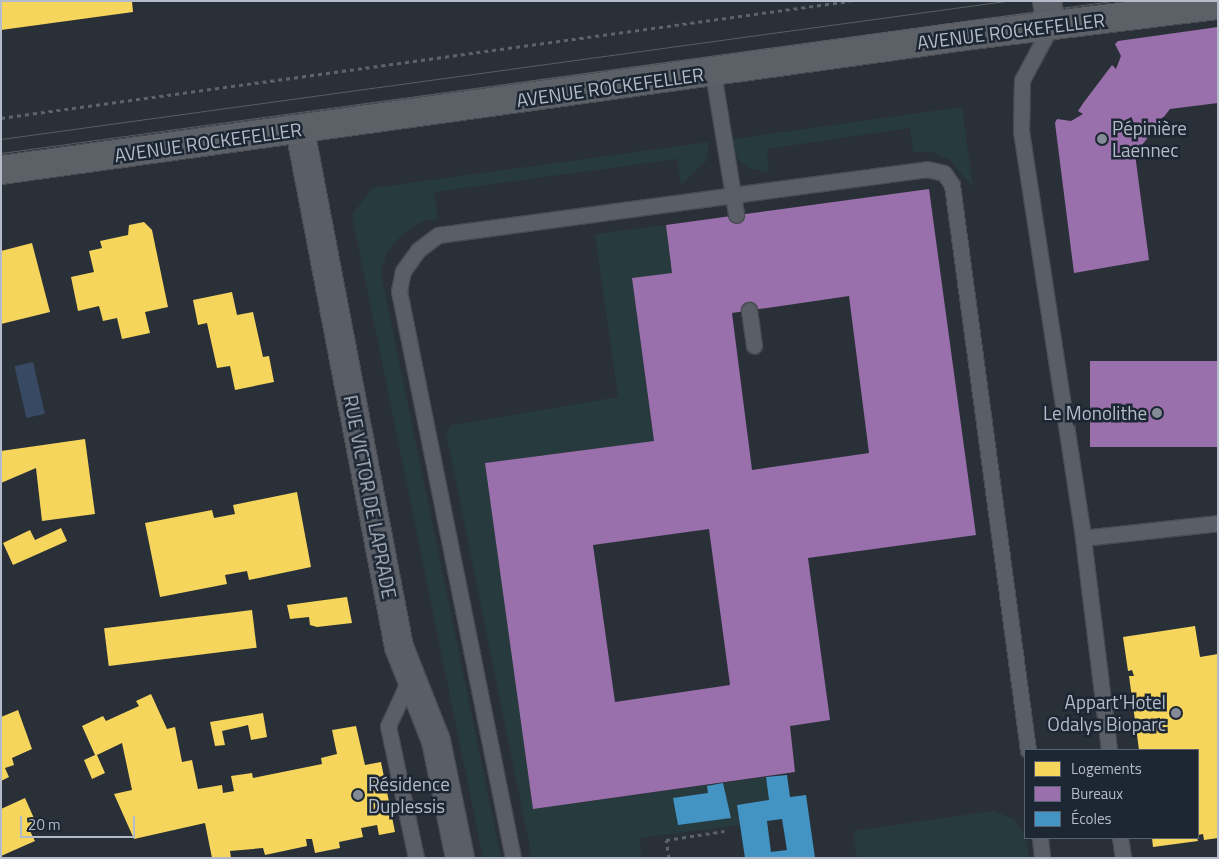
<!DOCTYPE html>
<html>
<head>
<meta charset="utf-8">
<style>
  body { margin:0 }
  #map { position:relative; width:1219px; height:859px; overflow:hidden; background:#2a3038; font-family:"Titillium Web",sans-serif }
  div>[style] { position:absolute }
  .green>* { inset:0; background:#273a3e }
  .water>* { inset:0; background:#384963; transform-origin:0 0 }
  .homes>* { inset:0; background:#f6d55c; transform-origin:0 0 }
  .offices>* { inset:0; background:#9970ab; transform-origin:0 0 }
  .schools>* { inset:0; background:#4393c3 }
  .path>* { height:3px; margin-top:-1.5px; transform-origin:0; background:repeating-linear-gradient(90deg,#5d636a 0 4px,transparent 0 8px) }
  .roads { filter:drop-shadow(1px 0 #484c53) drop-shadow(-1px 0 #484c53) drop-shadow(0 1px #484c53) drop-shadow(0 -1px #484c53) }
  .lane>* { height:15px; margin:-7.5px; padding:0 7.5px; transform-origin:7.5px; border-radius:7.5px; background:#5a5e66 }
  .street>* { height:28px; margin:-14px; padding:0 14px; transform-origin:14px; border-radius:14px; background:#5a5e66 }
  .primary>* { height:28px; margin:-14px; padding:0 14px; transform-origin:14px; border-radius:14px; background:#5c6168 }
  .tram>* { height:1px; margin:-0.5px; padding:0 0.5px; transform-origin:0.5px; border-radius:0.5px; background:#595d64 }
  .dots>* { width:14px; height:14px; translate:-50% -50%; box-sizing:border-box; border:2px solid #1d2633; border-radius:50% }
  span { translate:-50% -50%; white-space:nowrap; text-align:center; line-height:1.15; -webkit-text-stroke:5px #1d2633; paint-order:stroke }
  .street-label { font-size:19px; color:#b4bcc9 }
  .poi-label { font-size:19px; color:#b4bcc9 }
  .left { translate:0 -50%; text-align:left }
  .right { translate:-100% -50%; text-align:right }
  .frame { position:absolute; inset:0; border:2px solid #b4bcc9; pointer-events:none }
  .legend { position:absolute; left:1024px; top:749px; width:175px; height:90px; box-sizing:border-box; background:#1d2633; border:1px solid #59626f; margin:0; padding:6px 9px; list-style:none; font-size:15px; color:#b4bcc9 }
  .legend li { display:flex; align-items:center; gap:10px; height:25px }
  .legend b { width:25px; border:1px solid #59626f }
  .scale { position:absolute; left:20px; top:816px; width:115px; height:22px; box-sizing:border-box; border:2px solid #b4bcc9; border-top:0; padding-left:6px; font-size:15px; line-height:18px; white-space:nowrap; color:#b4bcc9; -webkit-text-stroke:4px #1d2633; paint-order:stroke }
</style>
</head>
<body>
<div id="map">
  <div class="green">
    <i style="clip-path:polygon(962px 107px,973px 187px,949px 159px,932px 152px,913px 152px,910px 128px,767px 149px,769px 173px,749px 168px,738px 159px,734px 150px,733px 139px)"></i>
    <i style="clip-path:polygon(709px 142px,706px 161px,681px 185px,677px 159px,434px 192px,438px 219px,424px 221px,404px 233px,387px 251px,381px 273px,501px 858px,483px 858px,352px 215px,372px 188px)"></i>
    <i style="clip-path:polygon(666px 225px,672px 273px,632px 278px,654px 441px,486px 463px,533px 809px,766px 777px,769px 800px,737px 805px,740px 825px,640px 838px,641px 858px,532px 858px,446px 433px,452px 425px,618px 397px,595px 234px)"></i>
    <i style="clip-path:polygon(993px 811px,1014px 819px,1026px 838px,1029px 858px,857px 858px,853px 831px)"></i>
  </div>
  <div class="water">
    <i style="left:33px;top:362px;width:53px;height:19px;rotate:77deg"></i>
  </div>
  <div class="homes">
    <i style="clip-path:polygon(1px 1px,132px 1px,133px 12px,1px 30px)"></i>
    <i style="clip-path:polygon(144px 222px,152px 230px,168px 307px,145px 312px,150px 333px,122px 339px,117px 318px,103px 321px,99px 306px,78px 311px,71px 277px,94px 272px,89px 251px,102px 248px,100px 241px,128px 235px,129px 225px)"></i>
    <i style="clip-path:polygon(32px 243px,50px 312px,1px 324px,1px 251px)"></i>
    <i style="clip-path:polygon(232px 292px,237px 315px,253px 312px,263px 357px,269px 356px,274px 382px,235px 390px,230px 366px,217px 368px,207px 323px,198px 325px,193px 300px)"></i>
    <i style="clip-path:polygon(85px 439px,95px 514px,42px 521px,36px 468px,1px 483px,1px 451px)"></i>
    <i style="clip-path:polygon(297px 492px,311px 567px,249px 580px,247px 571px,225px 575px,227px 584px,160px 597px,145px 523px,212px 510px,214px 518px,235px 514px,233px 505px)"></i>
    <i style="clip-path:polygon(61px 528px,67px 541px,13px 565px,3px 543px,30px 530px,35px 540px)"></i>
    <i style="clip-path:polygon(347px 597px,352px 623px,317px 627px,310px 625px,309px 617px,290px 619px,287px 605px)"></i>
    <i style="left:252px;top:610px;width:38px;height:149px;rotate:83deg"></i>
    <i style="clip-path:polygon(1195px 626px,1200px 657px,1218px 654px,1218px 838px,1204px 840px,1203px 834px,1198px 835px,1198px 750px,1139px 750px,1129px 676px,1134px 676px,1132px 670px,1128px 671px,1123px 637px)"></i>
    <i style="clip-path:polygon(151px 694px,167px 729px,175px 727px,182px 762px,192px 760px,198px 789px,222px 785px,223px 793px,234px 791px,231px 776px,252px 773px,253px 778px,322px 764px,321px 758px,337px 754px,332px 730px,356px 726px,365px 765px,381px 762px,395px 832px,379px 835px,377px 825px,361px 828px,363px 837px,339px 842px,340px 848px,315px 853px,312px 839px,306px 839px,307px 846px,265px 855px,263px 848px,230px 851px,231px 858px,212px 858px,205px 823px,134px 839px,114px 794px,132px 790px,122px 743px,97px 755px,105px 773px,92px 779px,84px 760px,95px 755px,82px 726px,103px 716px,106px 721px,139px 706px,136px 701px)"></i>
    <i style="clip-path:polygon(18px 710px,32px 749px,12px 758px,14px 765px,5px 768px,9px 777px,1px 781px,1px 717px)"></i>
    <i style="clip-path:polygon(263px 713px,267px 737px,251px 740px,248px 725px,240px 727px,222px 731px,225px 745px,215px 746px,210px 722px)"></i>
    <i style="clip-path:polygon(25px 798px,37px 825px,30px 831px,35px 841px,1px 856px,1px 809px)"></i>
    <i style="clip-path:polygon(1152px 838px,1197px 838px,1198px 841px,1153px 847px)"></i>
  </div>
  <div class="offices">
    <i style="clip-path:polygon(1218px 27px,1218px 103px,1170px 109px,1135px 154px,1149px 260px,1074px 273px,1055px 123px,1057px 119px,1071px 121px,1083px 114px,1078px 111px,1084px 102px,1112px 65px,1116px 69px,1121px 56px,1115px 44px,1118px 41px)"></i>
    <i style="clip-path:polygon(evenodd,929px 189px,976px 535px,808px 558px,830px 720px,790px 726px,795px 772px,533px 809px,485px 463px,654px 441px,632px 278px,672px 273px,666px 225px,929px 189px,849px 296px,869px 453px,752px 470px,732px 313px,849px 296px,929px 189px,709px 529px,730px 685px,615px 702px,593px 545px,709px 529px)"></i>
    <i style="left:1218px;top:361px;width:86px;height:128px;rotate:90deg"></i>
  </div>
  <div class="schools">
    <i style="clip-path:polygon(evenodd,787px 775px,790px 797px,806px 795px,815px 858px,745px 858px,737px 805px,769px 800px,766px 777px,787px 775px,782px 819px,787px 850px,771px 852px,767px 821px,782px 819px)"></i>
    <i style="clip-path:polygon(723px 783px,731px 818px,678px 825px,673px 798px,708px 793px,707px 786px)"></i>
  </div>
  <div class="path">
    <i style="left:1px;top:118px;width:857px;rotate:-7.85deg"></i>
    <i style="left:669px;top:858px;width:18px;rotate:-99deg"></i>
    <i style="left:666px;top:840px;width:59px;rotate:-8.8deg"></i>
  </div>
  <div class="roads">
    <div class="lane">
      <i style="left:1051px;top:26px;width:61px;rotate:118.2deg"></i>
      <i style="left:1022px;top:80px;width:51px;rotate:91.1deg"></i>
      <i style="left:1021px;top:131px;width:412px;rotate:81.3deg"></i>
      <i style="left:1083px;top:538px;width:214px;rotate:83deg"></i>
      <i style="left:713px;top:73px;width:124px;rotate:80.7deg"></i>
      <i style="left:733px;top:195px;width:196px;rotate:-7.6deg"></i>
      <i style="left:927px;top:169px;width:17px;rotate:13deg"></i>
      <i style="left:944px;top:173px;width:14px;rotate:56deg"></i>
      <i style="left:952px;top:185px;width:570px;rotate:82.34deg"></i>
      <i style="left:749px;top:310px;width:36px;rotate:82deg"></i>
      <i style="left:1083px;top:538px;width:136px;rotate:-6.3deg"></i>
      <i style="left:411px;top:676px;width:55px;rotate:114.7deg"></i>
      <i style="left:388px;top:726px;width:135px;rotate:78deg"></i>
      <i style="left:1040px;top:838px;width:20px;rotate:84deg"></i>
      <i style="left:1120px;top:838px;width:20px;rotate:81deg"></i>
      <i style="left:513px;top:858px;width:578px;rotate:-101.37deg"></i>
      <i style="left:399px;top:291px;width:20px;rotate:-79deg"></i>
      <i style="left:403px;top:271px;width:26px;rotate:-54deg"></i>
      <i style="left:418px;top:250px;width:25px;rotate:-37deg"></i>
      <i style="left:438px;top:235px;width:298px;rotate:-7.7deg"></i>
      <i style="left:733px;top:195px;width:20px;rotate:81deg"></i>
    </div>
    <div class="street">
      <i style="left:1047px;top:1px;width:25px;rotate:81deg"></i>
      <i style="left:300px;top:130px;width:526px;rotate:79.16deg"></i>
      <i style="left:399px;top:647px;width:101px;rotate:68.5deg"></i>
      <i style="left:436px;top:741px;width:119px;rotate:78.4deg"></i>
    </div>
    <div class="primary">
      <i style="left:1px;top:170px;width:981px;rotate:-7.91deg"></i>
      <i style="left:973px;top:35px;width:247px;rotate:-7deg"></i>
    </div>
  </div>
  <div class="tram">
    <i style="left:1px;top:139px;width:1012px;rotate:-7.83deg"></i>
    <i style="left:1px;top:153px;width:1119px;rotate:-7.8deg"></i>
  </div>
  <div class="dots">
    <i style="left:1102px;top:139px;background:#848b96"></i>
    <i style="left:1157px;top:413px;background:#848b96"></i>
    <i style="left:1176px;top:713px;background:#848b96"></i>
    <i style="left:358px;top:795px;background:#848b96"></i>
  </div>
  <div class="street-label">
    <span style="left:1011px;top:31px;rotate:-7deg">AVENUE ROCKEFELLER</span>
    <span style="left:610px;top:87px;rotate:-8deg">AVENUE ROCKEFELLER</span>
    <span style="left:208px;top:142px;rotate:-8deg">AVENUE ROCKEFELLER</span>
    <span style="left:370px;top:497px;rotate:79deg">RUE VICTOR DE LAPRADE</span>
  </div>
  <div class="poi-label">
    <span class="left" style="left:1112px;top:139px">Pépinière<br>Laennec</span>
    <span class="right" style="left:1147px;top:413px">Le Monolithe</span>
    <span class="right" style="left:1166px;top:713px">Appart'Hotel<br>Odalys Bioparc</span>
    <span class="left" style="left:368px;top:795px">Résidence<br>Duplessis</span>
  </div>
  <div class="frame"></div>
  <ul class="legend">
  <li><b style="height:14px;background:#f6d55c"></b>Logements</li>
  <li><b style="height:14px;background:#9970ab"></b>Bureaux</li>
  <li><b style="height:14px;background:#4393c3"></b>Écoles</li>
  </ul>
  <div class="scale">20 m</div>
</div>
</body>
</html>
